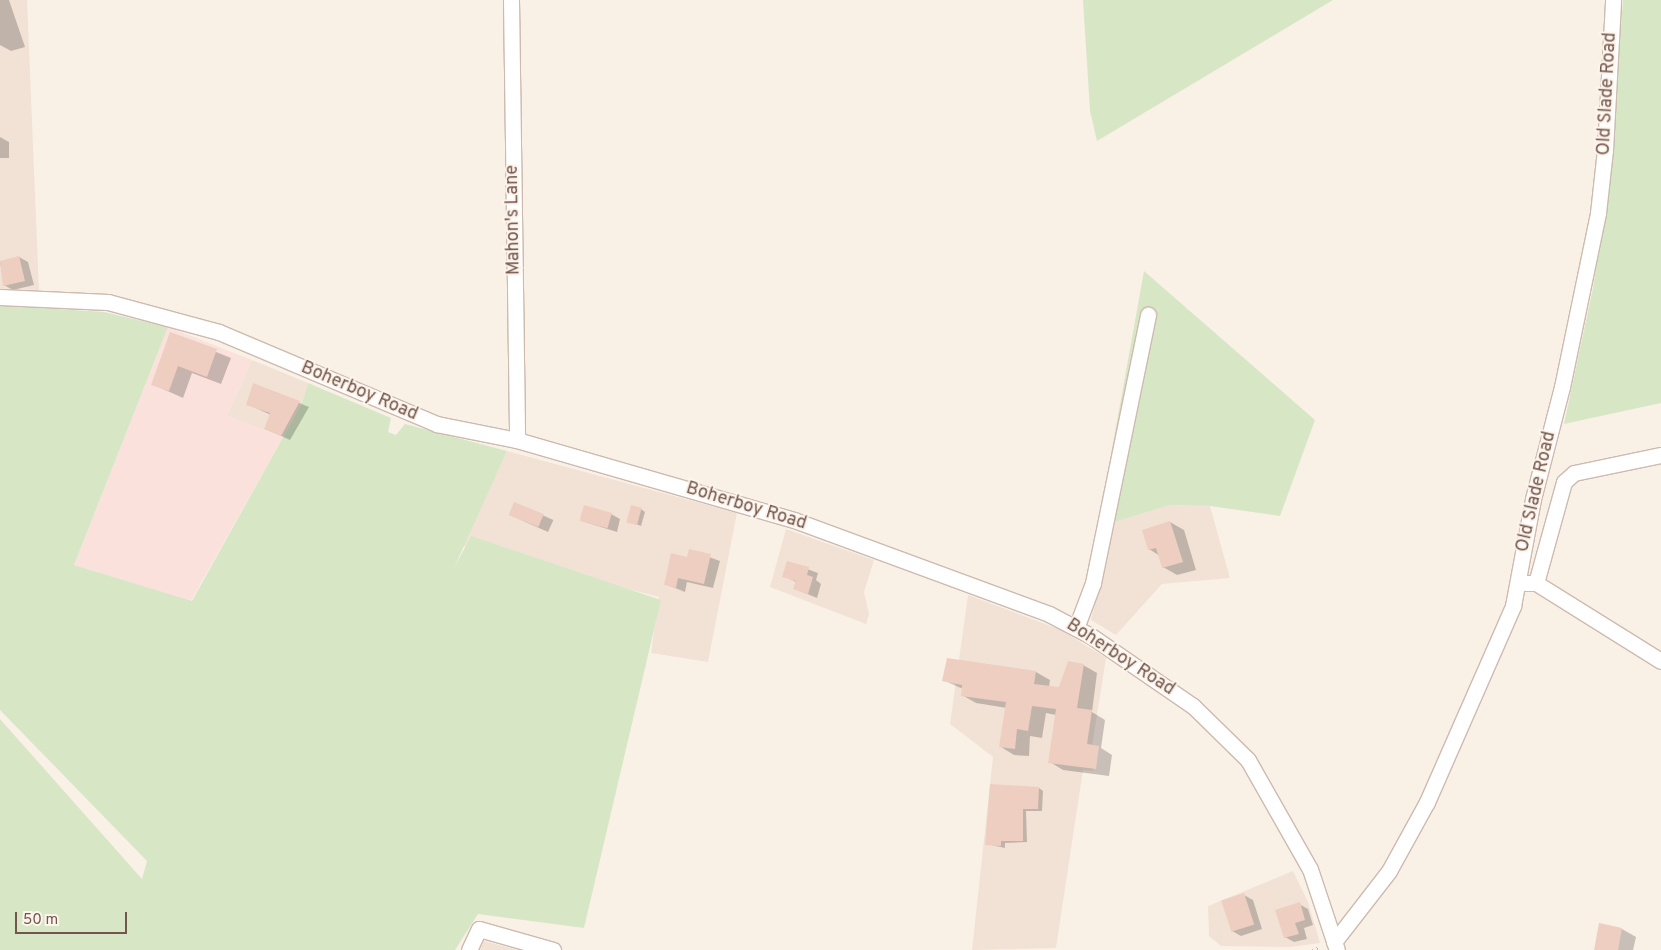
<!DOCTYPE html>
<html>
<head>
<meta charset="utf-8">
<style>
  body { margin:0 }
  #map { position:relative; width:1661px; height:950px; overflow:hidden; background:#faf1e6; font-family:Overpass,sans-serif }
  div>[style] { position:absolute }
  .residential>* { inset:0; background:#f1e2d5 }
  .commercial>* { inset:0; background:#fae1db }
  .green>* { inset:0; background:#d7e7c6 }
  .shadow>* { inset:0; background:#0003; transform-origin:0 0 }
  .building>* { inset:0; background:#eecec0; transform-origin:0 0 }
  .path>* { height:2.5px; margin-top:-1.25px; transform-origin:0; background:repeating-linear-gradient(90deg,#d2b1a3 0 1px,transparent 0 5px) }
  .roads { filter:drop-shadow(1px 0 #cdbab0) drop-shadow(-1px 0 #cdbab0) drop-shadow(0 1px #cdbab0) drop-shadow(0 -1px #cdbab0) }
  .minor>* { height:15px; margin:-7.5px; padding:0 7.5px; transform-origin:7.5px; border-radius:7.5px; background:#fff }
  span { translate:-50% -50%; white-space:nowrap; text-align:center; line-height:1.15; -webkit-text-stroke:4px #fdf5ec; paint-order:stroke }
  .street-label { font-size:18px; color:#72564d }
  .scale { position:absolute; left:15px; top:912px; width:112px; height:22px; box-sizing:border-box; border:2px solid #72564d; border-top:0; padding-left:6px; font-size:15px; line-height:18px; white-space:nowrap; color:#72564d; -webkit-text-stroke:4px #fdf5ec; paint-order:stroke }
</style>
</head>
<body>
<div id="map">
  <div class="residential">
    <i style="clip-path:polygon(0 0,27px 0,39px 290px,0 289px)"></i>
    <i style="clip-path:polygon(252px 360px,308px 383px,302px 403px,283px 437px,227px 416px)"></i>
    <i style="clip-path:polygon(507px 451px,737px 513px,708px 662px,651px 653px,659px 597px,463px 546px)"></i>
    <i style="clip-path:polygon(1170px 505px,1210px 506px,1230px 578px,1162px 584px,1116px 635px,1091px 620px,1115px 522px)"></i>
    <i style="clip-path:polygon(786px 529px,874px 560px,864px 592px,869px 614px,866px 624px,770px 587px)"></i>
    <i style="clip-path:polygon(968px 595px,1061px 630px,1106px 658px,1092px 747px,1096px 748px,1093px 771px,1083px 770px,1056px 948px,972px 950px,993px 757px,950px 724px)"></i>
    <i style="clip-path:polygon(1293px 871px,1308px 902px,1320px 943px,1291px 947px,1221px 946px,1209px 936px,1208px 906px)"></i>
    <i style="clip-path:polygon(484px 941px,518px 950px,480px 950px)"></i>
  </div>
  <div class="commercial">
    <i style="clip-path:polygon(168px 327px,252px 360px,227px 416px,283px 437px,191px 601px,74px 565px)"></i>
  </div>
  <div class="green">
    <i style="clip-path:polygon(1083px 0,1333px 0,1097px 141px,1090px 111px)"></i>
    <i style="clip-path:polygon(1623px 0,1661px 0,1661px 403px,1564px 424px,1593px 288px,1608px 188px)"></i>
    <i style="clip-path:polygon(1144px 271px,1315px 420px,1280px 516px,1210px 506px,1170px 505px,1115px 522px,1099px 521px)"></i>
    <i style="clip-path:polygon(0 305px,104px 312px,168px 327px,74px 565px,192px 601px,302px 403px,308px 383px,391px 418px,388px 432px,396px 435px,405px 424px,507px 451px,454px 568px,471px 536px,661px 600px,584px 928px,478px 914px,455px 950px,0 950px,0 719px,142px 879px,147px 861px,0 710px)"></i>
  </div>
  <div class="shadow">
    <i style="clip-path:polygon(0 0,9px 0,25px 47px,11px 51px,0 45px)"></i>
    <i style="clip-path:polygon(0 137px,9px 142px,9px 158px,0 158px)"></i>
    <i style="clip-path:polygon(19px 257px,28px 262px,34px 285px,13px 290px,4px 285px,0 262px)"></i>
    <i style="clip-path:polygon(171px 334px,231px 358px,221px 384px,192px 373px,183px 398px,152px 384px)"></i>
    <i style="clip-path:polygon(254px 384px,309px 407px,290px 440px,266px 429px,271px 415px,247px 404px)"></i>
    <i style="left:515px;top:503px;width:42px;height:13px;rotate:24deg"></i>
    <i style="clip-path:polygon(641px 509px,645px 512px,641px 526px,628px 521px)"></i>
    <i style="clip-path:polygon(611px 514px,620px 519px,617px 532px,582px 521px)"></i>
    <i style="clip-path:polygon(1170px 522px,1184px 530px,1196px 570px,1177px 575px,1163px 567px,1160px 556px,1149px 549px)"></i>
    <i style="clip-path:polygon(690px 550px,720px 561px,713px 588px,687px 582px,685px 592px,665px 584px,688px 559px)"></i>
    <i style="clip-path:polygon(788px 562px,818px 573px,816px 580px,821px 584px,817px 598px,795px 589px,796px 582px,784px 576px)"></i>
    <i style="clip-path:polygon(1083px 665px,1097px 673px,1092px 712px,1105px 720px,1101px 748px,1112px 755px,1109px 776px,1063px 770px,1050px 762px,1056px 715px,1046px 713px,1042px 738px,1030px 736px,1029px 756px,1014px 755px,1001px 747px,1007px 708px,976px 703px,962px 695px,963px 689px,943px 680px,1036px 672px,1050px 680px,1049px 687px,1060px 689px)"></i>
    <i style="clip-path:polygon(1039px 788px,1043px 791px,1042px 811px,1026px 811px,1027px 842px,1005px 843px,1005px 848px,987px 844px)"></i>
    <i style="clip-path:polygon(1244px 895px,1253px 900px,1262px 929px,1241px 936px,1232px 931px)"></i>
    <i style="clip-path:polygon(1299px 904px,1308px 909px,1313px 925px,1304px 928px,1307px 939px,1294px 942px,1285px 937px)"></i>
    <i style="clip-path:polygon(1600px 924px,1622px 929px,1636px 937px,1633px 950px,1595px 950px)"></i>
  </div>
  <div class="building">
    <i style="clip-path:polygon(19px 256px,25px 281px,3px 286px,0 261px)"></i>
    <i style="clip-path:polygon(170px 332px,217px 349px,207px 377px,178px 366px,169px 391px,151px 385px)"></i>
    <i style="clip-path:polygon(253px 383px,300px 401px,281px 436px,264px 429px,270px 413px,246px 405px)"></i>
    <i style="left:514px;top:502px;width:32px;height:14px;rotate:22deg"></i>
    <i style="left:584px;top:505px;width:29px;height:16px;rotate:16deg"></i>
    <i style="left:631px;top:505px;width:11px;height:18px;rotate:15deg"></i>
    <i style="clip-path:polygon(1170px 521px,1183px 562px,1162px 568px,1156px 548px,1148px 550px,1142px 530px)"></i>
    <i style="clip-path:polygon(689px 549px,711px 554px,704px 584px,678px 578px,676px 588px,664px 585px,671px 553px,687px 557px)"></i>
    <i style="clip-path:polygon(787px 561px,809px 567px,807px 575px,813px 577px,808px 594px,793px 589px,796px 581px,782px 577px)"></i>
    <i style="clip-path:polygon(947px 658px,1036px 671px,1034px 684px,1059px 687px,1068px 661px,1084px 664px,1077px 708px,1092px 710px,1087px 744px,1099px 746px,1096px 769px,1048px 763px,1056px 709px,1032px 706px,1028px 731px,1017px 729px,1015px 749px,999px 747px,1006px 702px,961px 696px,962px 685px,942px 681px)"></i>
    <i style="clip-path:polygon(990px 784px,1039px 787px,1038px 809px,1023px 809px,1023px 841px,1001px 841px,1001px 846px,985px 845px)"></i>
    <i style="left:1244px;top:893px;width:33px;height:24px;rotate:72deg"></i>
    <i style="clip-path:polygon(1300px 902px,1305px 920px,1295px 923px,1299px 934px,1284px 938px,1275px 910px)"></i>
    <i style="clip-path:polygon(1599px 923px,1622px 928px,1618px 950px,1594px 950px)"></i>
  </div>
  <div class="path">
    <i style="left:1312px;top:950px;width:9px;rotate:-21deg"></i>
  </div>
  <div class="roads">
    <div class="minor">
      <i style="left:511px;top:0;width:440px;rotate:89.2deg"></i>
      <i style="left:0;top:297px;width:108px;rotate:2.7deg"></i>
      <i style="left:108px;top:302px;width:115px;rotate:15.1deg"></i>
      <i style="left:219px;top:332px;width:237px;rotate:22.9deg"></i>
      <i style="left:437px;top:424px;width:82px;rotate:11.3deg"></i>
      <i style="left:517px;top:440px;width:288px;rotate:16.1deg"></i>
      <i style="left:794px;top:520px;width:272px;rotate:20.2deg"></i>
      <i style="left:1049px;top:614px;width:47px;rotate:27.6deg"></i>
      <i style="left:1091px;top:636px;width:124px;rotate:34.5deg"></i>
      <i style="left:1193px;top:706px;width:77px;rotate:44.5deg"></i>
      <i style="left:1248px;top:760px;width:125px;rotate:60.4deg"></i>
      <i style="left:1310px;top:869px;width:85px;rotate:71.6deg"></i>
      <i style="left:1525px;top:583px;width:11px"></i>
      <i style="left:1536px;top:583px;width:147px;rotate:32deg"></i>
      <i style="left:1536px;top:583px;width:105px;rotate:-74.5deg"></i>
      <i style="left:1564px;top:482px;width:13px;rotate:-42deg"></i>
      <i style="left:1574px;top:473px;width:89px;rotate:-11.7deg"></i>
      <i style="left:1076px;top:628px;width:48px;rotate:-69.3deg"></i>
      <i style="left:1093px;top:583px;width:274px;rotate:-78.4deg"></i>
      <i style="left:1334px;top:942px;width:90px;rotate:-52.2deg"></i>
      <i style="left:1389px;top:871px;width:79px;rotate:-61.2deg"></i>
      <i style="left:1427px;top:802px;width:214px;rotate:-66.3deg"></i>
      <i style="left:1513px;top:606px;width:109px;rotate:-79.4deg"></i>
      <i style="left:1533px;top:499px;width:116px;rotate:-75.5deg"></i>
      <i style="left:1562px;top:387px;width:178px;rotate:-78.3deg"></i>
      <i style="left:1598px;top:213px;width:63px;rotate:-83.7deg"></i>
      <i style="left:1605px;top:150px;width:150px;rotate:-86.9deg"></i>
      <i style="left:469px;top:950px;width:23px;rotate:-65deg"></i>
      <i style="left:479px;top:929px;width:77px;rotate:15.8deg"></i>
    </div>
  </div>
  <div class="street-label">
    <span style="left:1608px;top:94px;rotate:-87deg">Old Slade Road</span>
    <span style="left:514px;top:220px;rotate:-91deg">Mahon's Lane</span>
    <span style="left:359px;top:392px;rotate:23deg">Boherboy Road</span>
    <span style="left:1537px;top:492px;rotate:-77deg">Old Slade Road</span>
    <span style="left:746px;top:507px;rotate:17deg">Boherboy Road</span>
    <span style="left:1120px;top:658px;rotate:33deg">Boherboy Road</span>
  </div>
  <div class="scale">50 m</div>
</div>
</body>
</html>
